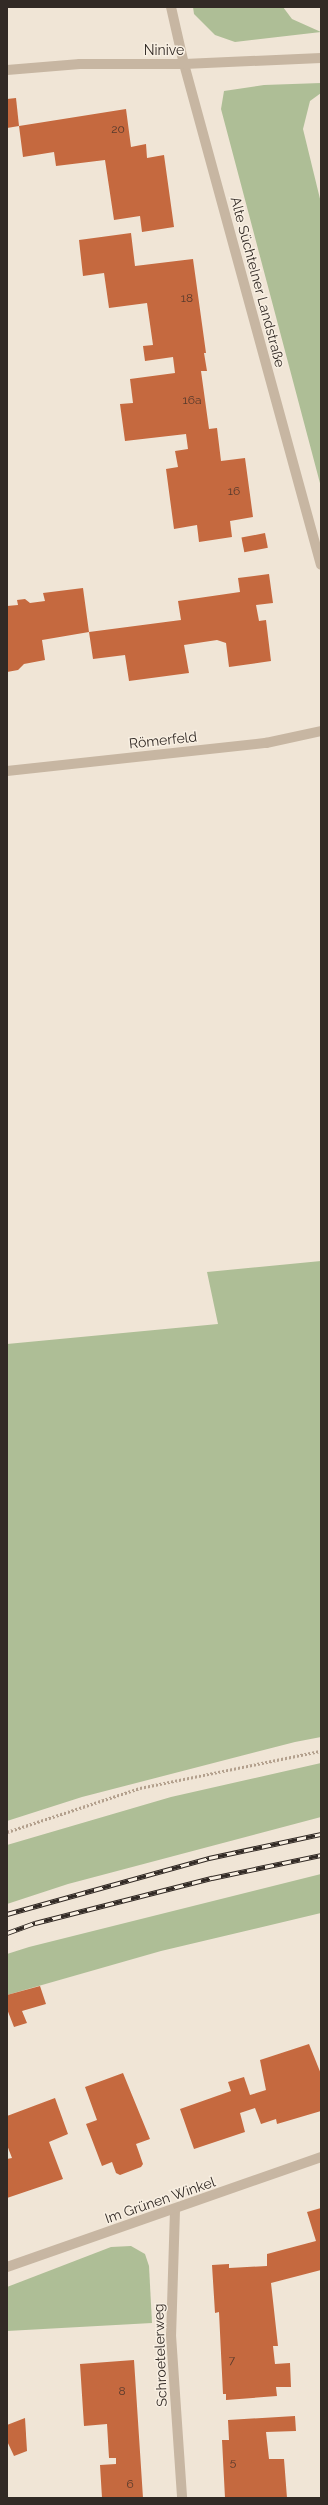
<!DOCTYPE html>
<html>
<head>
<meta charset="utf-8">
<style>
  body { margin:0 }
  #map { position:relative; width:328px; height:2505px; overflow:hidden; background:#f0e5d6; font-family:Raleway,sans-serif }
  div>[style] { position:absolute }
  .green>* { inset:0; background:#aebe96 }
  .building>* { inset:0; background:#c5693f; transform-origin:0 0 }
  .path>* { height:2.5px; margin-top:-1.25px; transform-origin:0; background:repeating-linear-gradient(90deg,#b3a08d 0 2px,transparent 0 4px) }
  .street>* { height:10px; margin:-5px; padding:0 5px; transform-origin:5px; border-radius:5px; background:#c7b6a2 }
  .rail>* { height:4.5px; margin-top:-2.25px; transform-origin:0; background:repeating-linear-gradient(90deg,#f8efe2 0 9px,#322a25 0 18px); box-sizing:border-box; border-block:1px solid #322a25 }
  span { translate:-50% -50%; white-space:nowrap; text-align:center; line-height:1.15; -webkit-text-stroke:3px #f8efe2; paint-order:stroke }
  .number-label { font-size:12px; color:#573a2c }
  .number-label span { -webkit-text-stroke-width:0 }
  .street-label { font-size:14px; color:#322a25 }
  .frame { position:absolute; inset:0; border:8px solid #322a25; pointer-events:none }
</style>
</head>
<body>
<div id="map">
  <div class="green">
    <i style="clip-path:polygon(193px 7px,283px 7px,292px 19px,321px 32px,235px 42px,215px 35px,194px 14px)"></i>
    <i style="clip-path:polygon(321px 83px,321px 93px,310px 101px,303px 129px,321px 203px,321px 487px,221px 109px,224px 91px,264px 85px)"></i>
    <i style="clip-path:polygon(321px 1261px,321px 1737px,295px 1742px,82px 1797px,7px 1821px,7px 1344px,218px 1324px,207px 1272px)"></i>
    <i style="clip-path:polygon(321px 1763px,321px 1817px,68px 1884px,7px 1904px,7px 1845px,171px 1797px)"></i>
    <i style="clip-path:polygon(321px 1874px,321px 1913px,161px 1951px,7px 1995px,7px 1954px,29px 1947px)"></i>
    <i style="clip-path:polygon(131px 2246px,145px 2254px,149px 2266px,152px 2323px,7px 2331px,7px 2287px,111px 2247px)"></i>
  </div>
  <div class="building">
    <i style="clip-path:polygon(16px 98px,19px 126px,7px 128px,7px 99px)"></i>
    <i style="clip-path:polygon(126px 109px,131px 147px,146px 144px,147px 158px,164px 155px,174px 227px,142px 232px,140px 216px,114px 220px,105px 160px,56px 166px,54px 152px,23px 157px,19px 126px)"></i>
    <i style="clip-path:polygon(131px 233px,135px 266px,193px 259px,206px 353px,204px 353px,207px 371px,201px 371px,209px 429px,217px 428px,221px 461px,245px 458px,253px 517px,230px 521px,232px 537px,199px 542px,197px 525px,174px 529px,166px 469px,178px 467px,175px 451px,188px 449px,186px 434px,125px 441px,120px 404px,133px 403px,130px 379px,175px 373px,173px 357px,145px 361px,143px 346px,153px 345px,147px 303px,109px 308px,104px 273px,83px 276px,79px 240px)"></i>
    <i style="left:265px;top:533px;width:15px;height:24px;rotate:79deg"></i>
    <i style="clip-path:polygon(269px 574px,273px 603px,256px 605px,259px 621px,266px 620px,271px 661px,229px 667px,226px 643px,217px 640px,184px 645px,189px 673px,129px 681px,125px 655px,93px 659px,89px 632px,181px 620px,178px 601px,240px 592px,238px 578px)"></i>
    <i style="clip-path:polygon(83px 588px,89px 632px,42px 640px,45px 660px,24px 664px,18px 670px,7px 672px,7px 606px,18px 605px,17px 600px,25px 599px,30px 603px,45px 601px,43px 593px)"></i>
    <i style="clip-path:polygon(40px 1986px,46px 2004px,22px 2011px,27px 2023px,14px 2027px,7px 2009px,7px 1995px)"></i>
    <i style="clip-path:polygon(309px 2044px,321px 2074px,321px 2111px,277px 2124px,276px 2119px,261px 2124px,255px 2108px,240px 2113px,245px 2132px,194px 2149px,180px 2109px,231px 2091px,228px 2082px,244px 2077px,250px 2095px,266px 2090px,260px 2060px)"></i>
    <i style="clip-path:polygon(123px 2073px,150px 2139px,136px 2144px,143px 2164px,141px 2167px,120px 2175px,116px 2173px,112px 2162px,102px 2166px,86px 2124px,97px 2120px,85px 2087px)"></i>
    <i style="clip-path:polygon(55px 2098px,68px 2134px,49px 2142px,63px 2179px,7px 2198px,7px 2159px,12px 2158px,7px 2145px,7px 2116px)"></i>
    <i style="clip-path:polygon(321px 2208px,321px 2270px,271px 2283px,278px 2346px,273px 2346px,275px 2364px,290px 2363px,291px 2387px,276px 2387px,277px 2396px,226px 2400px,226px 2394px,223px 2394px,219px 2312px,215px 2313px,212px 2265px,229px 2264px,229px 2268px,267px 2266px,267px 2254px,316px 2241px,307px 2212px)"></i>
    <i style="clip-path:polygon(134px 2360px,143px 2498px,102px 2498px,100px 2465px,116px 2464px,116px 2458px,109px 2458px,107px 2424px,84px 2426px,80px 2364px)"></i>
    <i style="clip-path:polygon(295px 2416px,296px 2431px,266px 2432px,269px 2459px,284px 2459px,287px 2498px,225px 2498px,222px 2440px,229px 2440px,228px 2420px)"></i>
    <i style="clip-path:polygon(25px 2418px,27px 2451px,14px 2456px,7px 2441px,7px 2425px)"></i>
  </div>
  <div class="path">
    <i style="left:7px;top:1832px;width:140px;rotate:-18.3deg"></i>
    <i style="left:140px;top:1788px;width:185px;rotate:-11.6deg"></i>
  </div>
  <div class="street">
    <i style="left:171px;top:7px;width:58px;rotate:77.2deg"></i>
    <i style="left:184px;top:64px;width:519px;rotate:74.71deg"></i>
    <i style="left:7px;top:70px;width:73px;rotate:-4.7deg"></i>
    <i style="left:80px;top:64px;width:104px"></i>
    <i style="left:184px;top:64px;width:137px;rotate:-2.5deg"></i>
    <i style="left:7px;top:771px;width:261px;rotate:-6.2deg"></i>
    <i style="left:266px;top:743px;width:56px;rotate:-12.3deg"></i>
    <i style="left:175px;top:2210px;width:125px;rotate:91.8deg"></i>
    <i style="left:171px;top:2335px;width:163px;rotate:86.1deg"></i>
    <i style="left:7px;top:2267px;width:333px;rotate:-19.3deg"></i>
  </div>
  <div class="rail">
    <i style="left:7px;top:1914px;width:210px;rotate:-15.5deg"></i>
    <i style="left:209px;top:1858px;width:115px;rotate:-12.1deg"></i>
    <i style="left:7px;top:1933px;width:30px;rotate:-20deg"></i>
    <i style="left:35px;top:1923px;width:183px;rotate:-14.3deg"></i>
    <i style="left:212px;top:1878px;width:111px;rotate:-11.9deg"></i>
  </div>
  <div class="number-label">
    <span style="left:118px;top:130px">20</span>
    <span style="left:187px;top:299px">18</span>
    <span style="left:192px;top:401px">16a</span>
    <span style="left:234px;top:492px">16</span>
    <span style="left:232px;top:2361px">7</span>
    <span style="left:122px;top:2392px">8</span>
    <span style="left:233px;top:2463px">5</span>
    <span style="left:130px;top:2485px">6</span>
  </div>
  <div class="street-label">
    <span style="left:164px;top:50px">Ninive</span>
    <span style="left:258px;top:282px;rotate:75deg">Alte Süchtelner Landstraße</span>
    <span style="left:163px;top:740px;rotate:-6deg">Römerfeld</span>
    <span style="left:160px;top:2200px;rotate:-19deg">Im Grünen Winkel</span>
    <span style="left:160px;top:2355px;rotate:-92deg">Schroetelerweg</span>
  </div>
  <div class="frame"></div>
</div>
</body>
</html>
